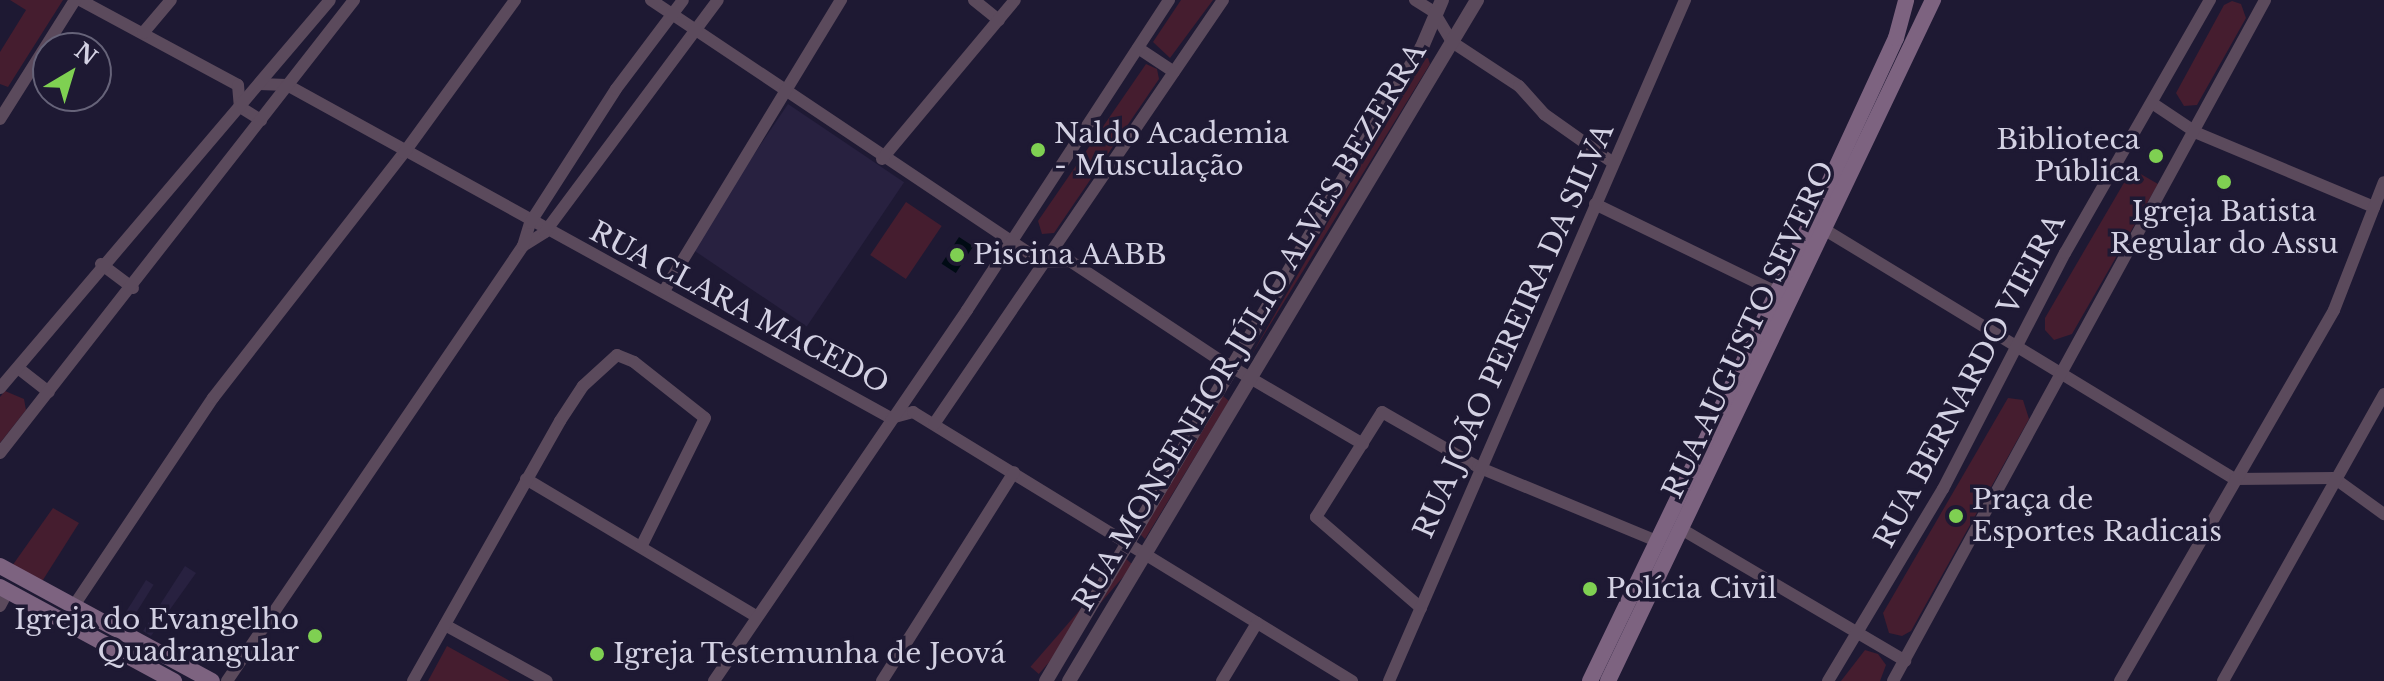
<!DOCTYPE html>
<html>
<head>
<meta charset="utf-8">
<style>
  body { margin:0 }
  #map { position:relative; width:2384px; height:681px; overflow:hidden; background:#1e1933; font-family:"Libre Baskerville",serif }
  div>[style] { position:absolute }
  .built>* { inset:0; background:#282140; transform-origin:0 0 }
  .green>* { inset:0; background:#451d2f; transform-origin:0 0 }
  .water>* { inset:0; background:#000b14; transform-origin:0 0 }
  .minor>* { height:12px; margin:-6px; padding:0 6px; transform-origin:6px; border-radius:6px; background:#5b4a5c }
  .tertiary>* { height:14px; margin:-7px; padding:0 7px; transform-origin:7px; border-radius:7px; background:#5b4a5c }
  .secondary>* { height:16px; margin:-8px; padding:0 8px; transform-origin:8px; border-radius:8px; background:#7d6380 }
  .dots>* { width:22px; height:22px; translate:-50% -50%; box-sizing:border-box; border:4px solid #1e1933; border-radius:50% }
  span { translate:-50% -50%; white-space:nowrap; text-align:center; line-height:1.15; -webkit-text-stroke:7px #1e1933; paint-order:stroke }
  .poi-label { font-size:28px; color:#d3d1e3 }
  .left { translate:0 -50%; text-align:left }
  .right { translate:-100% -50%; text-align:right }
  .street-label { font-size:28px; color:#d3d1e3 }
  .north { position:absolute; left:32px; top:32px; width:80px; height:80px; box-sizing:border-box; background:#1e1933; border:2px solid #666379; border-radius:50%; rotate:38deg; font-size:22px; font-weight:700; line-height:32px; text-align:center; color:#d3d1e3 }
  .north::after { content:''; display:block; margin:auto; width:28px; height:36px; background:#7fd052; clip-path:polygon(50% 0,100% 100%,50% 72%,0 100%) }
</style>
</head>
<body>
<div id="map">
  <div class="built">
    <i style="left:788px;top:104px;width:140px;height:174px;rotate:34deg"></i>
    <i style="clip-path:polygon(185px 566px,196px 573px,151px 636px,143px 631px)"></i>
    <i style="left:146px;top:580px;width:9px;height:44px;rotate:32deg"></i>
  </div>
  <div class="green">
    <i style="clip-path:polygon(10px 0,63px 0,8px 87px,0 84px,0 52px,26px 10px)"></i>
    <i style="clip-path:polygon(1181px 0,1213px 0,1170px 58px,1153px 42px)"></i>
    <i style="clip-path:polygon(2232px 1px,2241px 4px,2246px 18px,2197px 105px,2184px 106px,2176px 93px,2224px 5px)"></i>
    <i style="clip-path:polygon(1428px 58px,1430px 64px,1249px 359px,1422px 59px)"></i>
    <i style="clip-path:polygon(1146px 64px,1157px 69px,1159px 79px,1054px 233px,1042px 234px,1038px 221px)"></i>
    <i style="clip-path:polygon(2132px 169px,2158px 184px,2072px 334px,2054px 340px,2045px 330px,2045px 318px)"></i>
    <i style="left:906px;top:202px;width:43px;height:64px;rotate:34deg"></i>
    <i style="clip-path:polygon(5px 391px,24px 399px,26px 410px,0 443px,0 397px)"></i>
    <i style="clip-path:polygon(1222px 395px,1229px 401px,1145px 539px,1140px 534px)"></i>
    <i style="clip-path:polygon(2008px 398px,2023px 400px,2029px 419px,1911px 631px,1902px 636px,1889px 633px,1883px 613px)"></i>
    <i style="clip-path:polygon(53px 508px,79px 523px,41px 583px,12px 566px)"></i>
    <i style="left:1125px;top:558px;width:11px;height:144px;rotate:41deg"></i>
    <i style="clip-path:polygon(447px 646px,510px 681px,428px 681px)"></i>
    <i style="clip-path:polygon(1865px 650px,1878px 654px,1886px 665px,1880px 681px,1841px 681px)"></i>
  </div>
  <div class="water">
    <i style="left:959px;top:237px;width:17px;height:32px;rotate:33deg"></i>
  </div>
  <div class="minor">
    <i style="left:80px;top:0;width:179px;rotate:28.3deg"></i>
    <i style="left:238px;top:85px;width:22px;rotate:85deg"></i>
    <i style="left:240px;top:107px;width:25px;rotate:32deg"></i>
    <i style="left:651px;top:0;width:471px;rotate:33.8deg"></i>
    <i style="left:1043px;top:262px;width:27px;rotate:-2deg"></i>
    <i style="left:1070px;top:261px;width:178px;rotate:33.5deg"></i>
    <i style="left:1218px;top:359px;width:168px;rotate:30.4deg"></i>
    <i style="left:974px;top:0;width:32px;rotate:39deg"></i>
    <i style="left:1415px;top:0;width:22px;rotate:32deg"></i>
    <i style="left:1434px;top:12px;width:35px;rotate:59deg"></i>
    <i style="left:1452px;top:42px;width:80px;rotate:33.3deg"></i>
    <i style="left:1519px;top:86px;width:38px;rotate:48deg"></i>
    <i style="left:1544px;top:114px;width:83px;rotate:35.2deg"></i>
    <i style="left:143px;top:33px;width:43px;rotate:-49.7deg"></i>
    <i style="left:1138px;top:48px;width:43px;rotate:33.7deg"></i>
    <i style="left:259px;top:84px;width:28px;rotate:2deg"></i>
    <i style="left:287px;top:85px;width:690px;rotate:28.87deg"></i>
    <i style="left:891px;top:418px;width:23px;rotate:-15deg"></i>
    <i style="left:913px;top:412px;width:515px;rotate:31.5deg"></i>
    <i style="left:2152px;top:103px;width:54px;rotate:33.7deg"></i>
    <i style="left:2197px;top:133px;width:192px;rotate:22.7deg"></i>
    <i style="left:0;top:119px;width:141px;rotate:-57.8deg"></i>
    <i style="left:882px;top:159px;width:207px;rotate:-50.1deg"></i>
    <i style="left:1595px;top:204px;width:203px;rotate:25.9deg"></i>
    <i style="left:1817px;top:225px;width:489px;rotate:31.3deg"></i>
    <i style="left:523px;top:246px;width:26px;rotate:-32deg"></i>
    <i style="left:545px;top:232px;width:289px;rotate:-53.3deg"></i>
    <i style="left:101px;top:264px;width:40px;rotate:37deg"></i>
    <i style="left:664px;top:291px;width:341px;rotate:-58.7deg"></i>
    <i style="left:18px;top:368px;width:39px;rotate:38deg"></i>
    <i style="left:0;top:388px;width:509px;rotate:-49.62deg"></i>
    <i style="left:934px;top:424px;width:513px;rotate:-55.72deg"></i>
    <i style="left:0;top:453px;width:575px;rotate:-51.99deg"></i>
    <i style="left:2334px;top:478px;width:62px;rotate:35.8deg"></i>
    <i style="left:526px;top:479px;width:268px;rotate:30.8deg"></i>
    <i style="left:2235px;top:479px;width:99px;rotate:-0.6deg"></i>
    <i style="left:1683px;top:530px;width:258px;rotate:30.5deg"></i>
    <i style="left:0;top:606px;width:17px;rotate:-62deg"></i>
    <i style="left:73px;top:607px;width:252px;rotate:-56.2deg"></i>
    <i style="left:213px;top:398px;width:311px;rotate:-52.1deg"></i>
    <i style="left:404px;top:153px;width:189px;rotate:-54deg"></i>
    <i style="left:1421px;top:608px;width:139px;rotate:-139.1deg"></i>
    <i style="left:1316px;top:517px;width:124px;rotate:-57.8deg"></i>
    <i style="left:1382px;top:412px;width:111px;rotate:29.8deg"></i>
    <i style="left:1478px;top:467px;width:196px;rotate:22.5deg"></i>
    <i style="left:445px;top:625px;width:116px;rotate:28.8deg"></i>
    <i style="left:227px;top:681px;width:526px;rotate:-55.77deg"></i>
    <i style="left:523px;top:246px;width:24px;rotate:-73deg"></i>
    <i style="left:530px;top:223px;width:159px;rotate:-57.3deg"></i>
    <i style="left:616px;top:89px;width:111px;rotate:-53deg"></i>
    <i style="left:413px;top:681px;width:299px;rotate:-60.5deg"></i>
    <i style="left:560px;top:421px;width:42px;rotate:-56.7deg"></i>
    <i style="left:583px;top:386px;width:46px;rotate:-42.4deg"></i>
    <i style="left:617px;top:355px;width:18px;rotate:22deg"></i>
    <i style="left:634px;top:362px;width:90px;rotate:38.3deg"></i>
    <i style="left:705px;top:418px;width:144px;rotate:116.4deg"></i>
    <i style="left:714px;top:681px;width:449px;rotate:-55.7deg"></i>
    <i style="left:967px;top:310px;width:370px;rotate:-56.9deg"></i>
    <i style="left:882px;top:681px;width:247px;rotate:-57.7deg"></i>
    <i style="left:1222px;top:681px;width:68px;rotate:-58.9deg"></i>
    <i style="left:1389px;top:681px;width:743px;rotate:-66.51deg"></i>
    <i style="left:1828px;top:681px;width:224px;rotate:-59.1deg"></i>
    <i style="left:1943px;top:489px;width:266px;rotate:-62.7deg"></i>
    <i style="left:2065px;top:253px;width:292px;rotate:-60.2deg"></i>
    <i style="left:1893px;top:681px;width:776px;rotate:-61.35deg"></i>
    <i style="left:2120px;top:681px;width:428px;rotate:-60deg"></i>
    <i style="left:2334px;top:310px;width:137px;rotate:-68.7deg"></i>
    <i style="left:2223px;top:681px;width:329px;rotate:-60.7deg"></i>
  </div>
  <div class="tertiary">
    <i style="left:1046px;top:681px;width:737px;rotate:-59.33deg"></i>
    <i style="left:1422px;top:47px;width:51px;rotate:-66.9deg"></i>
    <i style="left:1069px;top:681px;width:794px;rotate:-59.07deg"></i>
  </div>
  <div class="secondary">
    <i style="left:0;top:566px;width:241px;rotate:28.5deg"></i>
    <i style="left:0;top:587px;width:198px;rotate:28.4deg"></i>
    <i style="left:1590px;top:681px;width:509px;rotate:-64.29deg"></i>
    <i style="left:1811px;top:222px;width:203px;rotate:-65.2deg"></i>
    <i style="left:1896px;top:38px;width:39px;rotate:-75deg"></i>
    <i style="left:1608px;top:681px;width:755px;rotate:-64.49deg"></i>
  </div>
  <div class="dots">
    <i style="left:1038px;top:150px;background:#7fd052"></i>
    <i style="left:2156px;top:156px;background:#7fd052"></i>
    <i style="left:2224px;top:182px;background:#7fd052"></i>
    <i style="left:957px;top:255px;background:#7fd052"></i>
    <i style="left:1956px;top:516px;background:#7fd052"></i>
    <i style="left:1590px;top:589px;background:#7fd052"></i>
    <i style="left:315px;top:636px;background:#7fd052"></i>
    <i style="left:597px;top:654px;background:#7fd052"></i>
  </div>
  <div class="poi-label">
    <span class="left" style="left:1054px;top:150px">Naldo Academia<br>- Musculação</span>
    <span class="right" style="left:2140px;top:156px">Biblioteca<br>Pública</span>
    <span style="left:2224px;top:228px">Igreja Batista<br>Regular do Assu</span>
    <span class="left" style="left:973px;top:255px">Piscina AABB</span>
    <span class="left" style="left:1972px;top:516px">Praça de<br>Esportes Radicais</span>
    <span class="left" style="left:1606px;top:589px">Polícia Civil</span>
    <span class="right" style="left:299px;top:636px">Igreja do Evangelho<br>Quadrangular</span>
    <span class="left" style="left:613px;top:654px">Igreja Testemunha de Jeová</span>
  </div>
  <div class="street-label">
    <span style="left:739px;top:308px;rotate:28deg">RUA CLARA MACEDO</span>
    <span style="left:1250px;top:327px;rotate:-59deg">RUA MONSENHOR JÚLIO ALVES BEZERRA</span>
    <span style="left:1749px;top:330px;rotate:-65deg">RUA AUGUSTO SEVERO</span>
    <span style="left:1514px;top:331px;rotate:-66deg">RUA JOÃO PEREIRA DA SILVA</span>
    <span style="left:1970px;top:381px;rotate:-62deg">RUA BERNARDO VIEIRA</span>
  </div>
  <div class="north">N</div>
</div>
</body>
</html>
